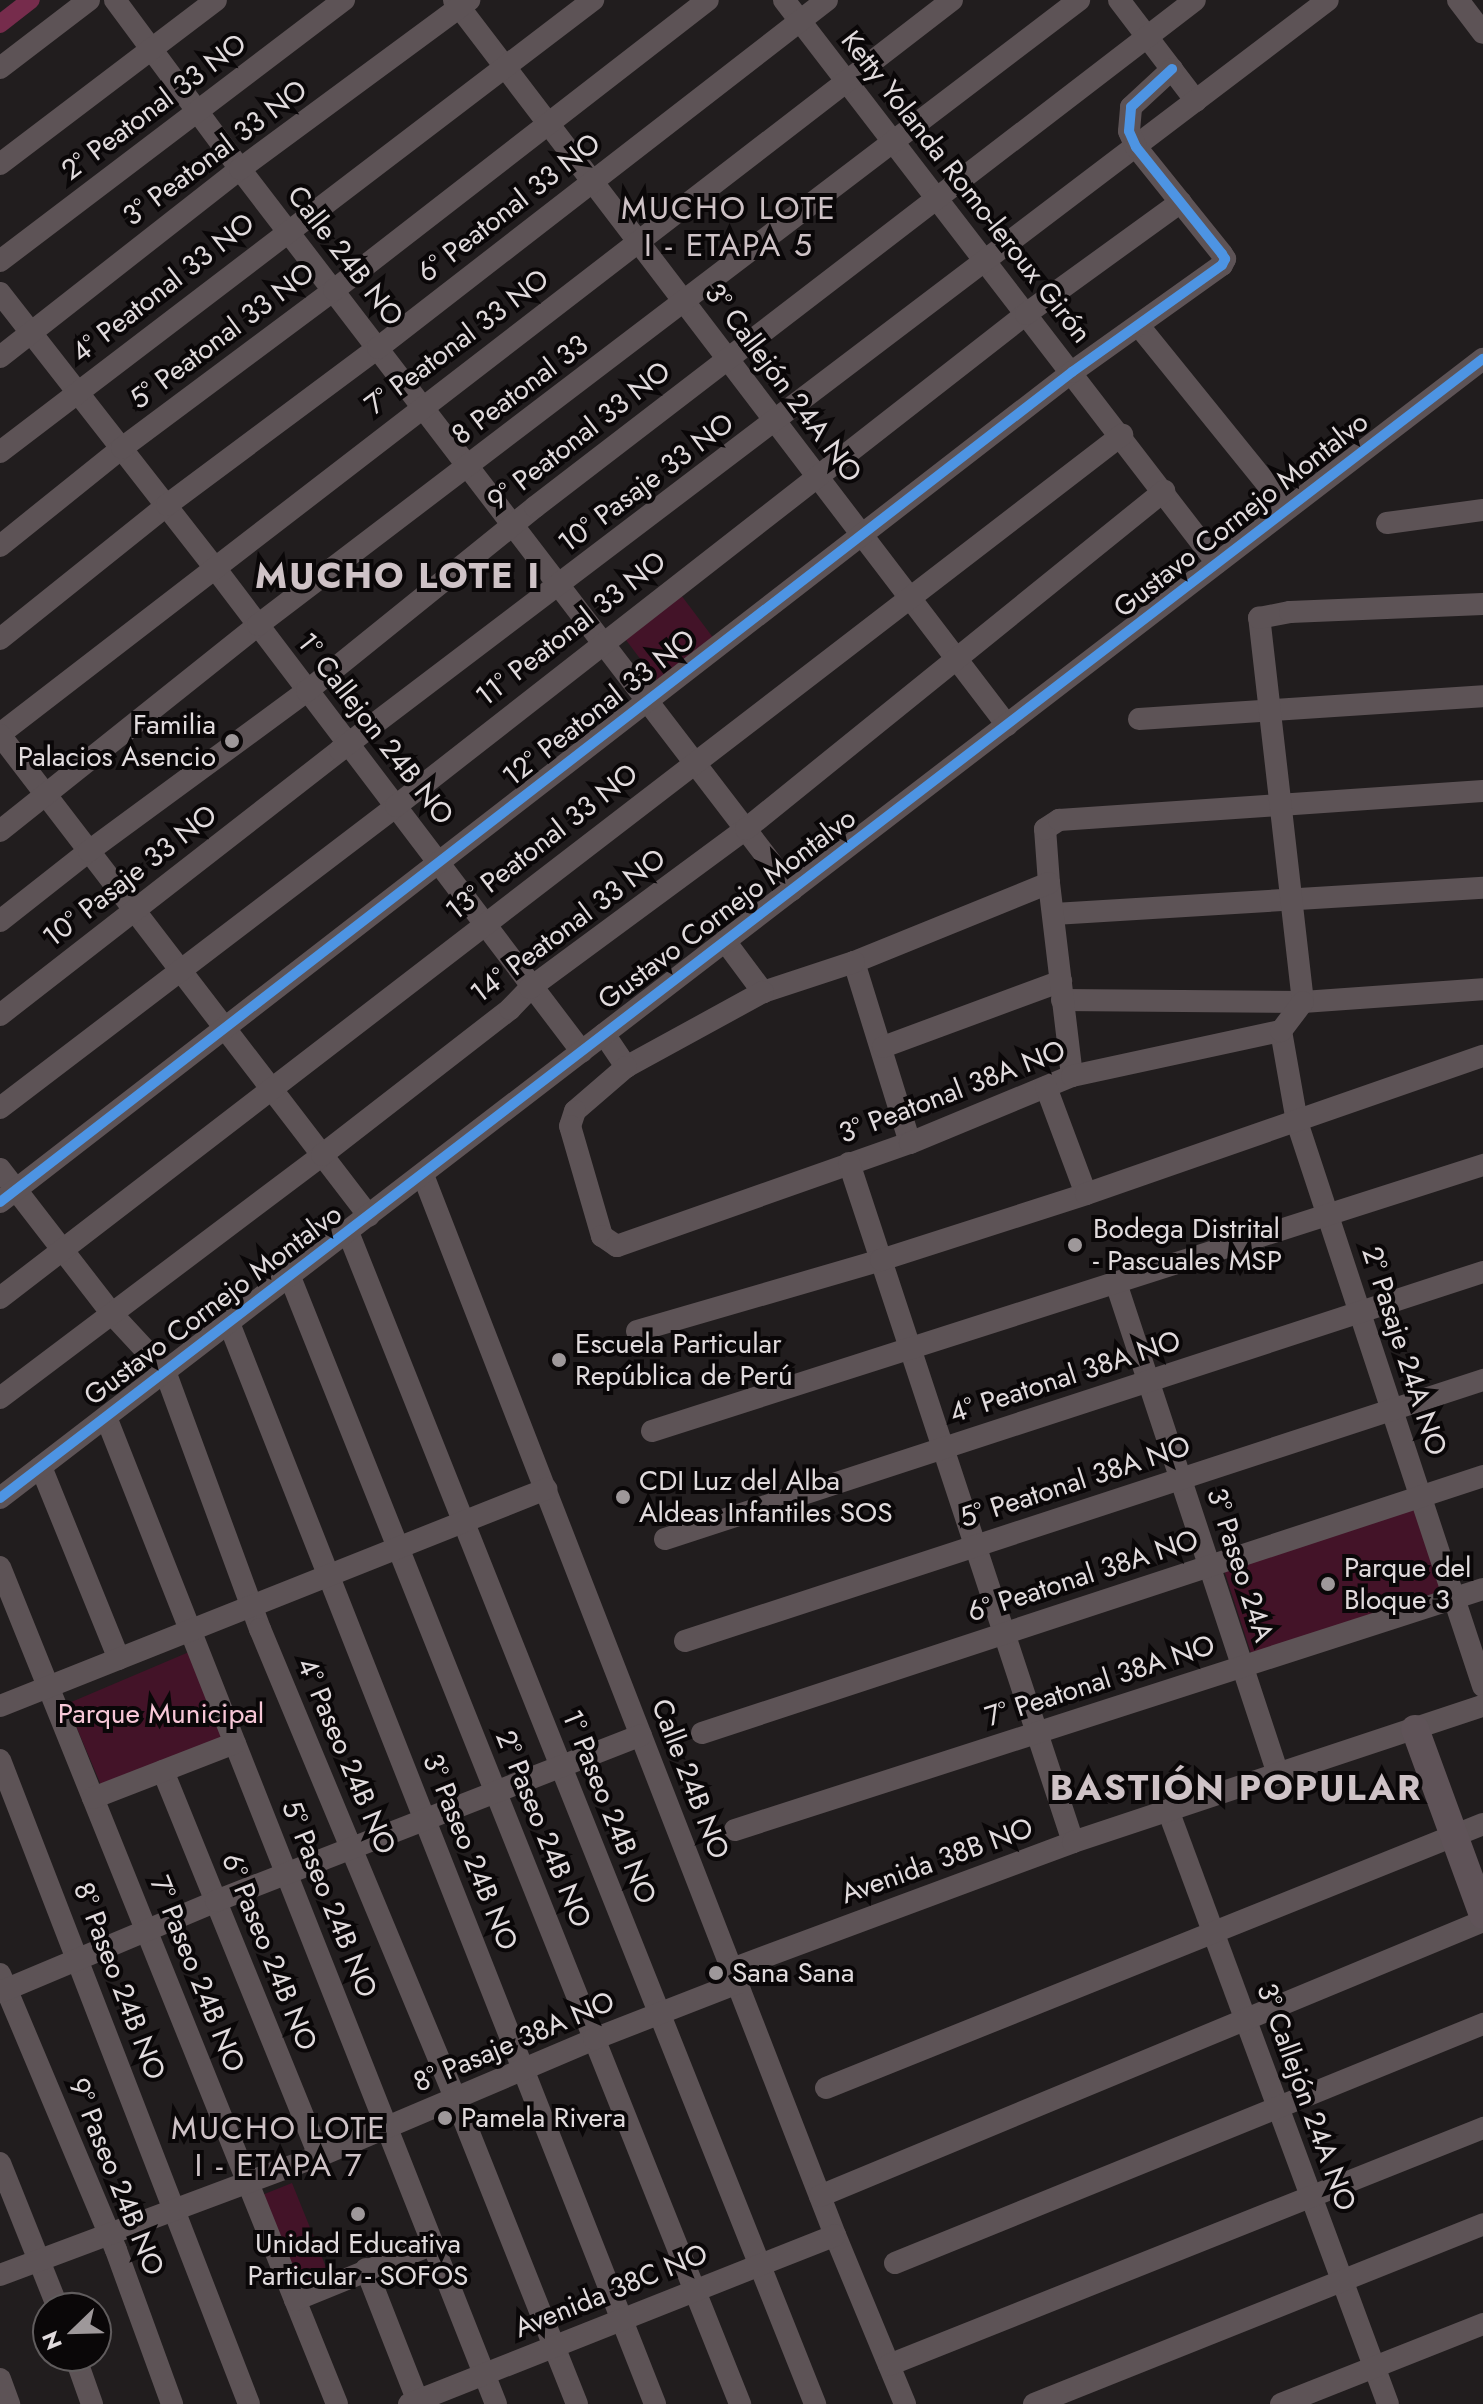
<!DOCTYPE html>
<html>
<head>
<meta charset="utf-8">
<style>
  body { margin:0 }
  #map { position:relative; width:1483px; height:2404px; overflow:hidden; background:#211d1e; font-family:Jost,sans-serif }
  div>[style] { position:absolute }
  .green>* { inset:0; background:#431328; transform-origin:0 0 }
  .canal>* { height:18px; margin:-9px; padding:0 9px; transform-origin:9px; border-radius:9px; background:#762c4c }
  .minor>* { height:22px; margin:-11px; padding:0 11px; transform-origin:11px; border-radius:11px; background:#5d5356 }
  .major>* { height:28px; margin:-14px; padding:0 14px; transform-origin:14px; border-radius:14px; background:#5f5358 }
  .cycleway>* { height:10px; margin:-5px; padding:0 5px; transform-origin:5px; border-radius:5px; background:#4d94e3 }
  .dots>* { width:22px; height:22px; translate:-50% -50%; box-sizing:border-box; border:4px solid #0a0708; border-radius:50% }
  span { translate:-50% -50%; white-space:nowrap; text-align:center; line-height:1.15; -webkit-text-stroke:8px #0a0708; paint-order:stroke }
  .street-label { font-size:28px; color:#e1dbdd }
  .poi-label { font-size:28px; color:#e1dbdd }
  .right { translate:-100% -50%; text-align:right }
  .left { translate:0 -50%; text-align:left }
  .park-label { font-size:28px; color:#f7c7d7 }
  .quarter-label { font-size:32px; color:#cec2c6; letter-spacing:2px }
  .district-label { font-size:36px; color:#cec2c6; font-weight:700; letter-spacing:2px }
  .north { position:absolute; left:32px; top:2292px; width:80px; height:80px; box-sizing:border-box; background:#0a0708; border:2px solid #605c5d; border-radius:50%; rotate:247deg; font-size:22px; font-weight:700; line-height:32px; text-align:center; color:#e1dbdd }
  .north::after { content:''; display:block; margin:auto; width:28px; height:36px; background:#9e989a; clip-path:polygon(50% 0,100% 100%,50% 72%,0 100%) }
</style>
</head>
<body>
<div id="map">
  <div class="green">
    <i style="left:678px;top:591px;width:65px;height:71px;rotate:53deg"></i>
    <i style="left:1416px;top:1504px;width:94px;height:203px;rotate:72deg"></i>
    <i style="left:189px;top:1652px;width:95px;height:133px;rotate:67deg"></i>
    <i style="left:292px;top:2183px;width:103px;height:35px;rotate:68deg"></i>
  </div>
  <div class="canal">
    <i style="left:0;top:24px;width:39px;rotate:-38deg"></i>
  </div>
  <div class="minor">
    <i style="left:115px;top:0;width:210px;rotate:53.5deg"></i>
    <i style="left:240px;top:169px;width:908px;rotate:52.56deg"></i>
    <i style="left:454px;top:0;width:912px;rotate:52.67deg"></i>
    <i style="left:784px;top:0;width:710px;rotate:52.44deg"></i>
    <i style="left:1119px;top:0;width:127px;rotate:52.7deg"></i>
    <i style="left:1458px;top:0;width:41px;rotate:52.9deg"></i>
    <i style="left:0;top:68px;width:112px;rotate:-37.4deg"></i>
    <i style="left:0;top:164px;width:271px;rotate:-37.2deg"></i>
    <i style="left:0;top:261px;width:432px;rotate:-37.2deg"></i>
    <i style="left:0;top:293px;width:349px;rotate:52deg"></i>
    <i style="left:215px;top:568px;width:607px;rotate:52.83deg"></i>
    <i style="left:1139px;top:326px;width:235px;rotate:51deg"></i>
    <i style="left:0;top:357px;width:305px;rotate:-38.1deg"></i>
    <i style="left:240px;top:169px;width:285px;rotate:-36.4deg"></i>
    <i style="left:0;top:452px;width:746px;rotate:-37.32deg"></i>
    <i style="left:1387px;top:523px;width:97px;rotate:-7.7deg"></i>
    <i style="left:0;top:546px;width:156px;rotate:-38.8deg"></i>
    <i style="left:122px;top:448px;width:264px;rotate:-36.7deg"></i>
    <i style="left:334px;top:290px;width:473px;rotate:-37.8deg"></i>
    <i style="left:0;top:639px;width:214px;rotate:-38.7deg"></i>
    <i style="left:167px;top:505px;width:263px;rotate:-36.7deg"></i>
    <i style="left:378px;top:348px;width:568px;rotate:-37.78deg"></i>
    <i style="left:1139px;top:719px;width:345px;rotate:-3.8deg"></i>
    <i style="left:0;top:734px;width:1202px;rotate:-37.63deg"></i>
    <i style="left:0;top:735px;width:606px;rotate:52.51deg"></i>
    <i style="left:0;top:831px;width:330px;rotate:-38.6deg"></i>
    <i style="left:258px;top:625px;width:1032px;rotate:-37.28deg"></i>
    <i style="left:1049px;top:883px;width:54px;rotate:-94.2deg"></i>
    <i style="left:1045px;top:829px;width:17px;rotate:-33deg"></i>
    <i style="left:1059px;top:820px;width:425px;rotate:-3.9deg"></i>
    <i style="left:1054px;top:914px;width:430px;rotate:-3.5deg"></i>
    <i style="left:0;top:921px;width:113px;rotate:-38.2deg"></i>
    <i style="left:89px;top:851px;width:270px;rotate:-36.3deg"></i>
    <i style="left:307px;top:691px;width:293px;rotate:-38.9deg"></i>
    <i style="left:535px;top:507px;width:832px;rotate:-37.53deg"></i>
    <i style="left:725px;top:941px;width:64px;rotate:53.3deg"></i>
    <i style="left:854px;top:962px;width:189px;rotate:72.8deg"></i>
    <i style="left:1062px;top:1000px;width:241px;rotate:0.5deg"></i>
    <i style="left:1303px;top:1002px;width:180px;rotate:-4.1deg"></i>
    <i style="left:1303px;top:1002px;width:387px;rotate:-96.5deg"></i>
    <i style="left:1259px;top:618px;width:32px;rotate:-11deg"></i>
    <i style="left:1290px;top:612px;width:193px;rotate:-2.4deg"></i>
    <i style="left:0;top:1015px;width:431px;rotate:-37.9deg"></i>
    <i style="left:340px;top:750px;width:1240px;rotate:-37.2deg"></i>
    <i style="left:1281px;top:1031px;width:92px;rotate:80deg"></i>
    <i style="left:1297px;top:1122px;width:594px;rotate:71.75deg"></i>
    <i style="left:604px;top:1034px;width:40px;rotate:56deg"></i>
    <i style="left:883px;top:1047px;width:190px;rotate:-20.3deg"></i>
    <i style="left:1072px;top:1076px;width:194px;rotate:-96.8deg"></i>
    <i style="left:1049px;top:883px;width:210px;rotate:157.9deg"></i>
    <i style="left:854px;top:962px;width:96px;rotate:161.8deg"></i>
    <i style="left:763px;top:992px;width:156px;rotate:151.3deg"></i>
    <i style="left:626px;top:1067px;width:67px;rotate:139.2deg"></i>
    <i style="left:575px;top:1111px;width:16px;rotate:108deg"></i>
    <i style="left:570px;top:1126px;width:115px;rotate:73.8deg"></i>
    <i style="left:602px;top:1236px;width:18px;rotate:34deg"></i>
    <i style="left:617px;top:1246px;width:311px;rotate:-19.4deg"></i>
    <i style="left:910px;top:1143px;width:175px;rotate:-22.5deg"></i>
    <i style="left:1072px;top:1076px;width:214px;rotate:-12.2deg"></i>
    <i style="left:1281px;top:1031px;width:36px;rotate:-53deg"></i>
    <i style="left:1046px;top:1087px;width:114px;rotate:69.5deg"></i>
    <i style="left:0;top:1108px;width:498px;rotate:-37.3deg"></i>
    <i style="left:396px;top:806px;width:799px;rotate:-37.99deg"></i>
    <i style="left:1026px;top:314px;width:191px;rotate:-35.9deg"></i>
    <i style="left:849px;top:1163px;width:715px;rotate:71.74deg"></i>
    <i style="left:0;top:1169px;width:183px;rotate:52.3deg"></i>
    <i style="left:112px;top:1314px;width:78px;rotate:47.1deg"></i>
    <i style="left:165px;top:1371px;width:275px;rotate:69.8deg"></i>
    <i style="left:260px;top:1629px;width:510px;rotate:67.41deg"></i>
    <i style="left:456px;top:2100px;width:327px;rotate:68.3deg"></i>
    <i style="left:423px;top:1175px;width:1137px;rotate:68.76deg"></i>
    <i style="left:835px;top:2235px;width:183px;rotate:67.5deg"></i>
    <i style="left:0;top:1202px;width:1356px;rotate:-37.75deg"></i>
    <i style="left:1072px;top:372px;width:184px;rotate:-35.5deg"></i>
    <i style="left:1222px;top:265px;width:7px;rotate:-63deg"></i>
    <i style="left:1225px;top:259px;width:6px;rotate:-121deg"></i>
    <i style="left:1222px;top:254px;width:137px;rotate:-128.8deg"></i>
    <i style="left:1136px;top:147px;width:17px;rotate:-114deg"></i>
    <i style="left:1129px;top:131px;width:24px;rotate:-85deg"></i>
    <i style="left:1131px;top:107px;width:56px;rotate:-42.8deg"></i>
    <i style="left:348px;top:1232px;width:1262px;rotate:68.27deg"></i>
    <i style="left:290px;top:1277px;width:1214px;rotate:68.23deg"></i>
    <i style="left:1116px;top:1283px;width:517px;rotate:71.74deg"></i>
    <i style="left:0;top:1298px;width:1416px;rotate:-37.57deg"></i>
    <i style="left:229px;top:1323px;width:1162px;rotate:68.49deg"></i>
    <i style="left:637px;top:1331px;width:254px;rotate:-16.2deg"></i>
    <i style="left:881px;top:1260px;width:215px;rotate:-17.8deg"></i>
    <i style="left:1086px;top:1194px;width:420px;rotate:-19.2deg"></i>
    <i style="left:0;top:1398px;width:403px;rotate:-37deg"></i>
    <i style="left:322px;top:1155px;width:238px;rotate:-37.8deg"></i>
    <i style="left:510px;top:1009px;width:29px;rotate:-46deg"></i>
    <i style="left:530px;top:988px;width:268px;rotate:-36.4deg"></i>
    <i style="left:746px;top:829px;width:538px;rotate:-38.96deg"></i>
    <i style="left:106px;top:1417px;width:1061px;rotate:68.44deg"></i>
    <i style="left:652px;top:1431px;width:873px;rotate:-17.75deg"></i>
    <i style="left:41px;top:1467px;width:207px;rotate:67.9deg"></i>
    <i style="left:0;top:1498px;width:1870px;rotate:-37.53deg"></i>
    <i style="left:665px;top:1539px;width:860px;rotate:-18.08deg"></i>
    <i style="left:0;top:1567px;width:902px;rotate:68.07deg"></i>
    <i style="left:685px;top:1641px;width:840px;rotate:-18.11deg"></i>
    <i style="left:0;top:1706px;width:588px;rotate:-21.67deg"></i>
    <i style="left:702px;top:1733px;width:822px;rotate:-18.21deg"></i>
    <i style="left:0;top:1760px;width:690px;rotate:68.86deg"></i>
    <i style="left:163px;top:1771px;width:415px;rotate:67.9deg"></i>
    <i style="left:93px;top:1798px;width:152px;rotate:-21.2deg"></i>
    <i style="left:1168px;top:1810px;width:633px;rotate:69.68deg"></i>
    <i style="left:735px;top:1830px;width:786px;rotate:-17.86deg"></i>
    <i style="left:732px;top:1969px;width:364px;rotate:-20.4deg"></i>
    <i style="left:1073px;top:1842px;width:432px;rotate:-18.4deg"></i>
    <i style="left:0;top:1974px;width:299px;rotate:67.2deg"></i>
    <i style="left:116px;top:2250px;width:164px;rotate:70deg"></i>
    <i style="left:0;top:1992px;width:234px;rotate:-22.8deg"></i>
    <i style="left:216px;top:1901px;width:456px;rotate:-21.3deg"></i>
    <i style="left:826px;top:2088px;width:708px;rotate:-21.89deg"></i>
    <i style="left:0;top:2163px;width:156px;rotate:68.2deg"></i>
    <i style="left:820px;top:2196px;width:718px;rotate:-22.53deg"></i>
    <i style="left:895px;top:2263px;width:635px;rotate:-22.12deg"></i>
    <i style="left:366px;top:2269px;width:145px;rotate:68.6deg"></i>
    <i style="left:0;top:2275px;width:340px;rotate:-20.5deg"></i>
    <i style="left:319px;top:2156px;width:299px;rotate:-23deg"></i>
    <i style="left:594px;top:2039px;width:155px;rotate:-21.3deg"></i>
    <i style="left:295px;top:2300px;width:149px;rotate:-22.1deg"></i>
    <i style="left:75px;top:2356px;width:51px;rotate:70.5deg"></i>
    <i style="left:889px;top:2365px;width:640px;rotate:-21.75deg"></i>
    <i style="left:0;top:2379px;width:27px;rotate:70deg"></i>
    <i style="left:409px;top:2404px;width:458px;rotate:-21.6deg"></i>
    <i style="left:1034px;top:2404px;width:484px;rotate:-21.8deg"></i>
    <i style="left:1281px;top:2404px;width:217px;rotate:-21.6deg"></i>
  </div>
  <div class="major">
    <i style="left:1415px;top:1729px;width:198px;rotate:69.9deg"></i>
  </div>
  <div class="cycleway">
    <i style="left:0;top:1202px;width:1356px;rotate:-37.75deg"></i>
    <i style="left:1072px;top:372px;width:184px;rotate:-35.5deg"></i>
    <i style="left:1222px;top:265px;width:7px;rotate:-63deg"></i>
    <i style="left:1225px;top:259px;width:6px;rotate:-121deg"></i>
    <i style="left:1222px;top:254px;width:137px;rotate:-128.8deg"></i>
    <i style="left:1136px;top:147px;width:17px;rotate:-114deg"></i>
    <i style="left:1129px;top:131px;width:24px;rotate:-85deg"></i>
    <i style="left:1131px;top:107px;width:56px;rotate:-42.8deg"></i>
    <i style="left:0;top:1498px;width:1870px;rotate:-37.53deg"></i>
  </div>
  <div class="dots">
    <i style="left:232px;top:741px;background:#9e989a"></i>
    <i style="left:1075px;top:1245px;background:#9e989a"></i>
    <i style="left:559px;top:1360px;background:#9e989a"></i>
    <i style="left:623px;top:1497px;background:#9e989a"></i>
    <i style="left:1328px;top:1584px;background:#9e989a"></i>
    <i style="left:716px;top:1973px;background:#9e989a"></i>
    <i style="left:445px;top:2118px;background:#9e989a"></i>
    <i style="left:358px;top:2214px;background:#9e989a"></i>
  </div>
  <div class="street-label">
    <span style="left:154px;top:107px;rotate:-37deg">2° Peatonal 33 NO</span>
    <span style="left:215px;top:153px;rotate:-37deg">3° Peatonal 33 NO</span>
    <span style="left:966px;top:187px;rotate:52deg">Ketty Yolanda Romo-leroux Girón</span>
    <span style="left:509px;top:208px;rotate:-38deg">6° Peatonal 33 NO</span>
    <span style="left:345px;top:256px;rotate:52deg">Calle 24B NO</span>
    <span style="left:163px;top:288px;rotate:-38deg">4° Peatonal 33 NO</span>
    <span style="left:222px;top:336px;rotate:-37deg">5° Peatonal 33 NO</span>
    <span style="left:457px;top:342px;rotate:-37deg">7° Peatonal 33 NO</span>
    <span style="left:783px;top:383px;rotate:53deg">3° Callejón 24A NO</span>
    <span style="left:520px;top:390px;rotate:-37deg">8 Peatonal 33</span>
    <span style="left:579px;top:436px;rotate:-38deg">9° Peatonal 33 NO</span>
    <span style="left:646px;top:483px;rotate:-37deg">10° Pasaje 33 NO</span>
    <span style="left:1241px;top:515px;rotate:-38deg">Gustavo Cornejo Montalvo</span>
    <span style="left:571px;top:629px;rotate:-38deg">11° Peatonal 33 NO</span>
    <span style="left:599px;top:708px;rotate:-38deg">12° Peatonal 33 NO</span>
    <span style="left:375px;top:729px;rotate:52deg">1° Callejon 24B NO</span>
    <span style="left:542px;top:842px;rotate:-38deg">13° Peatonal 33 NO</span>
    <span style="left:130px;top:876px;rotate:-38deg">10° Pasaje 33 NO</span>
    <span style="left:727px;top:909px;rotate:-37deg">Gustavo Cornejo Montalvo</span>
    <span style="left:568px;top:926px;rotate:-37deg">14° Peatonal 33 NO</span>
    <span style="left:952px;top:1092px;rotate:-21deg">3° Peatonal 38A NO</span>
    <span style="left:213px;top:1305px;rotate:-37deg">Gustavo Cornejo Montalvo</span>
    <span style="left:1404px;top:1351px;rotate:72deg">2° Pasaje 24A NO</span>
    <span style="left:1065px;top:1377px;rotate:-18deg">4° Peatonal 38A NO</span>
    <span style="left:1075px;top:1482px;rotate:-18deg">5° Peatonal 38A NO</span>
    <span style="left:1240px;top:1565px;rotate:72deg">3° Paseo 24A</span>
    <span style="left:1083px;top:1576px;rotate:-18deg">6º Peatonal 38A NO</span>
    <span style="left:1100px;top:1681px;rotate:-18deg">7° Peatonal 38A NO</span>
    <span style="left:346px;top:1756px;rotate:67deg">4° Paseo 24B NO</span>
    <span style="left:690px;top:1779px;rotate:69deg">Calle 24B NO</span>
    <span style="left:609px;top:1807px;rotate:68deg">1° Paseo 24B NO</span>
    <span style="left:543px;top:1829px;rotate:68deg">2° Paseo 24B NO</span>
    <span style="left:470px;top:1852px;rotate:68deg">3° Paseo 24B NO</span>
    <span style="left:937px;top:1861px;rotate:-20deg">Avenida 38B NO</span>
    <span style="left:329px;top:1899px;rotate:68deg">5° Paseo 24B NO</span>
    <span style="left:269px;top:1952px;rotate:68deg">6° Paseo 24B NO</span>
    <span style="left:197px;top:1974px;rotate:68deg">7° Paseo 24B NO</span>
    <span style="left:119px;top:1981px;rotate:69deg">8° Paseo 24B NO</span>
    <span style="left:514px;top:2042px;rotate:-23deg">8° Pasaje 38A NO</span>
    <span style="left:1306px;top:2097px;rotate:70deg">3° Callejón 24A NO</span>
    <span style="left:116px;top:2177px;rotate:68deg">9° Paseo 24B NO</span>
    <span style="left:611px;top:2291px;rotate:-22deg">Avenida 38C NO</span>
  </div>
  <div class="poi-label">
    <span class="right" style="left:216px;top:741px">Familia<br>Palacios Asencio</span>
    <span class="left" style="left:1093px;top:1245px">Bodega Distrital<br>- Pascuales MSP</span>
    <span class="left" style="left:575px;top:1360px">Escuela Particular<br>República de Perú</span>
    <span class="left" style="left:639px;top:1497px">CDI Luz del Alba<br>Aldeas Infantiles SOS</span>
    <span class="left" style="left:1344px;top:1584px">Parque del<br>Bloque 3</span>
    <span class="left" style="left:732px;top:1973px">Sana Sana</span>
    <span class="left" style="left:461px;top:2118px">Pamela Rivera</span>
    <span style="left:358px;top:2260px">Unidad Educativa<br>Particular - SOFOS</span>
  </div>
  <div class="park-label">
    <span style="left:161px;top:1714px">Parque Municipal</span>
  </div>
  <div class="quarter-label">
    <span style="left:729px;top:227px">MUCHO LOTE<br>I - ETAPA 5</span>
    <span style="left:279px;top:2147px">MUCHO LOTE<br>I - ETAPA 7</span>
  </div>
  <div class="district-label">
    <span style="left:398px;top:576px">MUCHO LOTE I</span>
    <span style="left:1236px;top:1788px">BASTIÓN POPULAR</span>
  </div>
  <div class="north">N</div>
</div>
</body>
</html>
